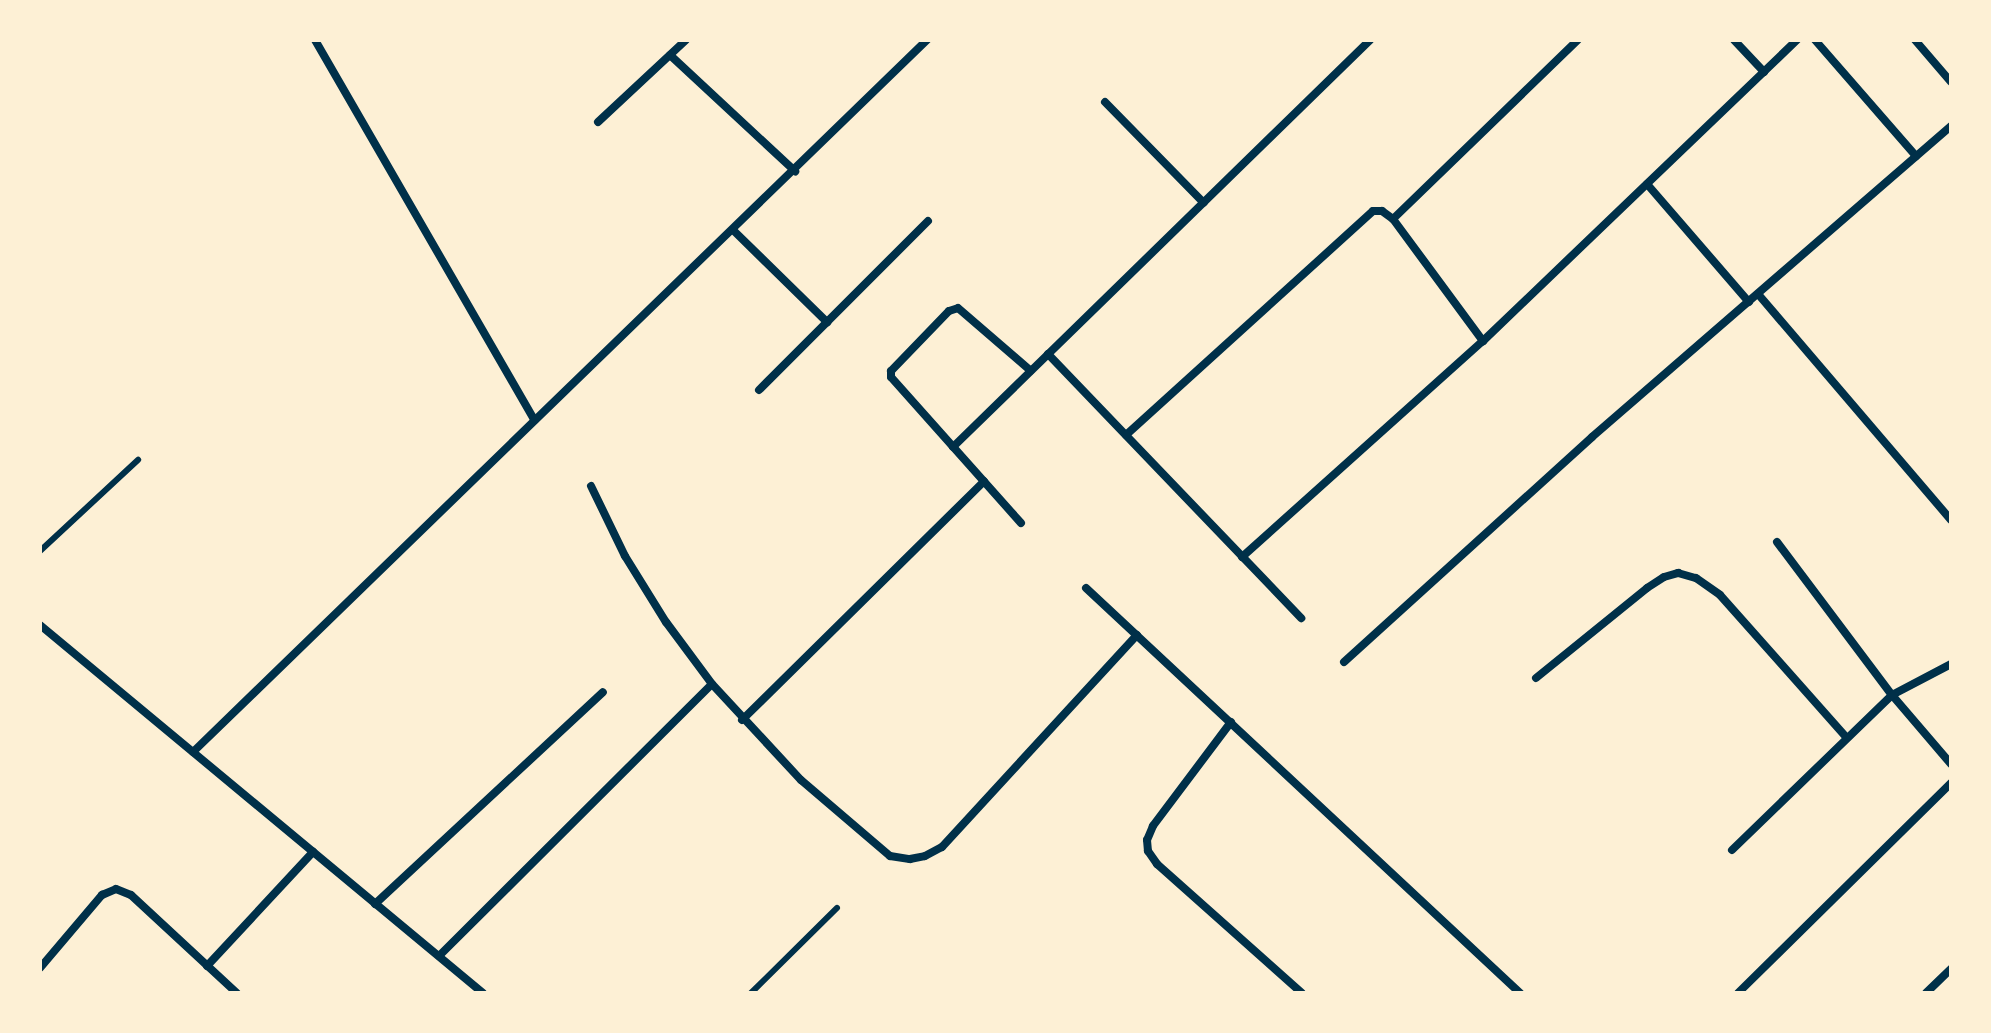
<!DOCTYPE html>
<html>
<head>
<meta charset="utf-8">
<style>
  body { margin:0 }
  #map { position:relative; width:1991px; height:1033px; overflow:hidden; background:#fdf0d5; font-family:Jost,sans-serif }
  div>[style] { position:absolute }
  .service>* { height:6px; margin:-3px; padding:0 3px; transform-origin:3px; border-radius:3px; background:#003049 }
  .minor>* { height:8px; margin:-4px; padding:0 4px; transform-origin:4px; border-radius:4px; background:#003049 }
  span { translate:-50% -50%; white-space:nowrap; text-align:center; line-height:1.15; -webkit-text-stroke:7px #fdf0d5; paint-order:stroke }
  .frame { position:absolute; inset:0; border:42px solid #fdf0d5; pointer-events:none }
</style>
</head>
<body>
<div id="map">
  <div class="service">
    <i style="left:40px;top:551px;width:134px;rotate:-42.9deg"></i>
    <i style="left:751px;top:993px;width:121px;rotate:-44.7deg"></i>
  </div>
  <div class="minor">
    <i style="left:315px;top:40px;width:439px;rotate:60deg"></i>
    <i style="left:1734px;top:40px;width:44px;rotate:46.8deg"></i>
    <i style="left:1815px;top:40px;width:154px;rotate:49deg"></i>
    <i style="left:1915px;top:40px;width:55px;rotate:49.4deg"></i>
    <i style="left:670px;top:55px;width:171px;rotate:42.9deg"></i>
    <i style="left:1105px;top:102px;width:141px;rotate:45.6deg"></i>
    <i style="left:598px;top:122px;width:120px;rotate:-43deg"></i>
    <i style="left:1647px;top:184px;width:156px;rotate:49.2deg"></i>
    <i style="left:1393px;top:219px;width:257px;rotate:-44.1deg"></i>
    <i style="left:733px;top:230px;width:132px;rotate:44.4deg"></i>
    <i style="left:1758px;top:294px;width:297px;rotate:49.5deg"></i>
    <i style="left:1048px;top:354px;width:366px;rotate:46.2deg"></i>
    <i style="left:759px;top:390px;width:239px;rotate:-45deg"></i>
    <i style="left:1126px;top:435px;width:333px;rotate:-42.2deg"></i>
    <i style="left:1373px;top:211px;width:9px"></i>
    <i style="left:1382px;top:211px;width:14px;rotate:36deg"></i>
    <i style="left:1393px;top:219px;width:152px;rotate:53.6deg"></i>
    <i style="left:953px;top:447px;width:583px;rotate:-44.3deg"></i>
    <i style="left:591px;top:486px;width:78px;rotate:64.1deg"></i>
    <i style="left:625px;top:556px;width:78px;rotate:58.2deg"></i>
    <i style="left:666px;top:622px;width:77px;rotate:53.4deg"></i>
    <i style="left:712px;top:684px;width:131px;rotate:47.2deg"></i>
    <i style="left:801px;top:780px;width:117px;rotate:40.5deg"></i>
    <i style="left:890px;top:856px;width:20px;rotate:9deg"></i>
    <i style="left:910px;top:859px;width:15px;rotate:-11deg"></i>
    <i style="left:925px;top:856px;width:19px;rotate:-28deg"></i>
    <i style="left:942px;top:847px;width:288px;rotate:-47.4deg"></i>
    <i style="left:1021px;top:523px;width:195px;rotate:-131.7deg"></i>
    <i style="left:891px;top:377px;width:6px;rotate:-90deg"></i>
    <i style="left:891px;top:371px;width:83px;rotate:-46deg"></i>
    <i style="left:949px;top:311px;width:9px;rotate:-18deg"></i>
    <i style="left:958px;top:308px;width:96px;rotate:40.8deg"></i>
    <i style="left:1777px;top:542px;width:191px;rotate:53.1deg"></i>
    <i style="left:1892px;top:695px;width:91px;rotate:49.5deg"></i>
    <i style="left:1242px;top:557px;width:324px;rotate:-41.9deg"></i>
    <i style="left:1483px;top:341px;width:435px;rotate:-43.8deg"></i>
    <i style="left:1086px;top:588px;width:594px;rotate:43.02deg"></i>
    <i style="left:40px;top:625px;width:576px;rotate:39.72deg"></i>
    <i style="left:1344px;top:662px;width:335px;rotate:-42.2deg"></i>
    <i style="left:1592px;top:437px;width:475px;rotate:-40.9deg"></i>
    <i style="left:1536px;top:678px;width:143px;rotate:-39deg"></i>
    <i style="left:1647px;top:588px;width:20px;rotate:-33deg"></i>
    <i style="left:1664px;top:577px;width:15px;rotate:-16deg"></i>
    <i style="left:1678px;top:573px;width:19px;rotate:16deg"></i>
    <i style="left:1696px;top:578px;width:29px;rotate:35deg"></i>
    <i style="left:1720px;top:595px;width:190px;rotate:48.4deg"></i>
    <i style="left:742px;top:720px;width:340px;rotate:-44.6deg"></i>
    <i style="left:1231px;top:722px;width:130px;rotate:126.9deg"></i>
    <i style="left:1153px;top:826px;width:15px;rotate:113deg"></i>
    <i style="left:1147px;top:840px;width:11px;rotate:85deg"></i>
    <i style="left:1148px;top:851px;width:16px;rotate:55deg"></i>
    <i style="left:1157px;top:864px;width:194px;rotate:41.7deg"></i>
    <i style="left:193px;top:752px;width:1023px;rotate:-44.13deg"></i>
    <i style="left:1732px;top:850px;width:223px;rotate:-44.1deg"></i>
    <i style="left:1892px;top:695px;width:67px;rotate:-27.7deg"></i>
    <i style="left:375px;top:904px;width:311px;rotate:-42.9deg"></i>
    <i style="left:439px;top:956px;width:385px;rotate:-44.9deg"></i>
    <i style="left:207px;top:966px;width:156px;rotate:-47.1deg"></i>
    <i style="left:40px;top:968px;width:96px;rotate:-49.7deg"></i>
    <i style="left:102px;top:895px;width:15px;rotate:-23deg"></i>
    <i style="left:116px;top:889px;width:16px;rotate:22deg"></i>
    <i style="left:131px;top:895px;width:144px;rotate:42.8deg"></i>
    <i style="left:1738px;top:993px;width:299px;rotate:-44.6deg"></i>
    <i style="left:1926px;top:993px;width:35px;rotate:-44deg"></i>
  </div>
  <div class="frame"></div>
</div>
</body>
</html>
